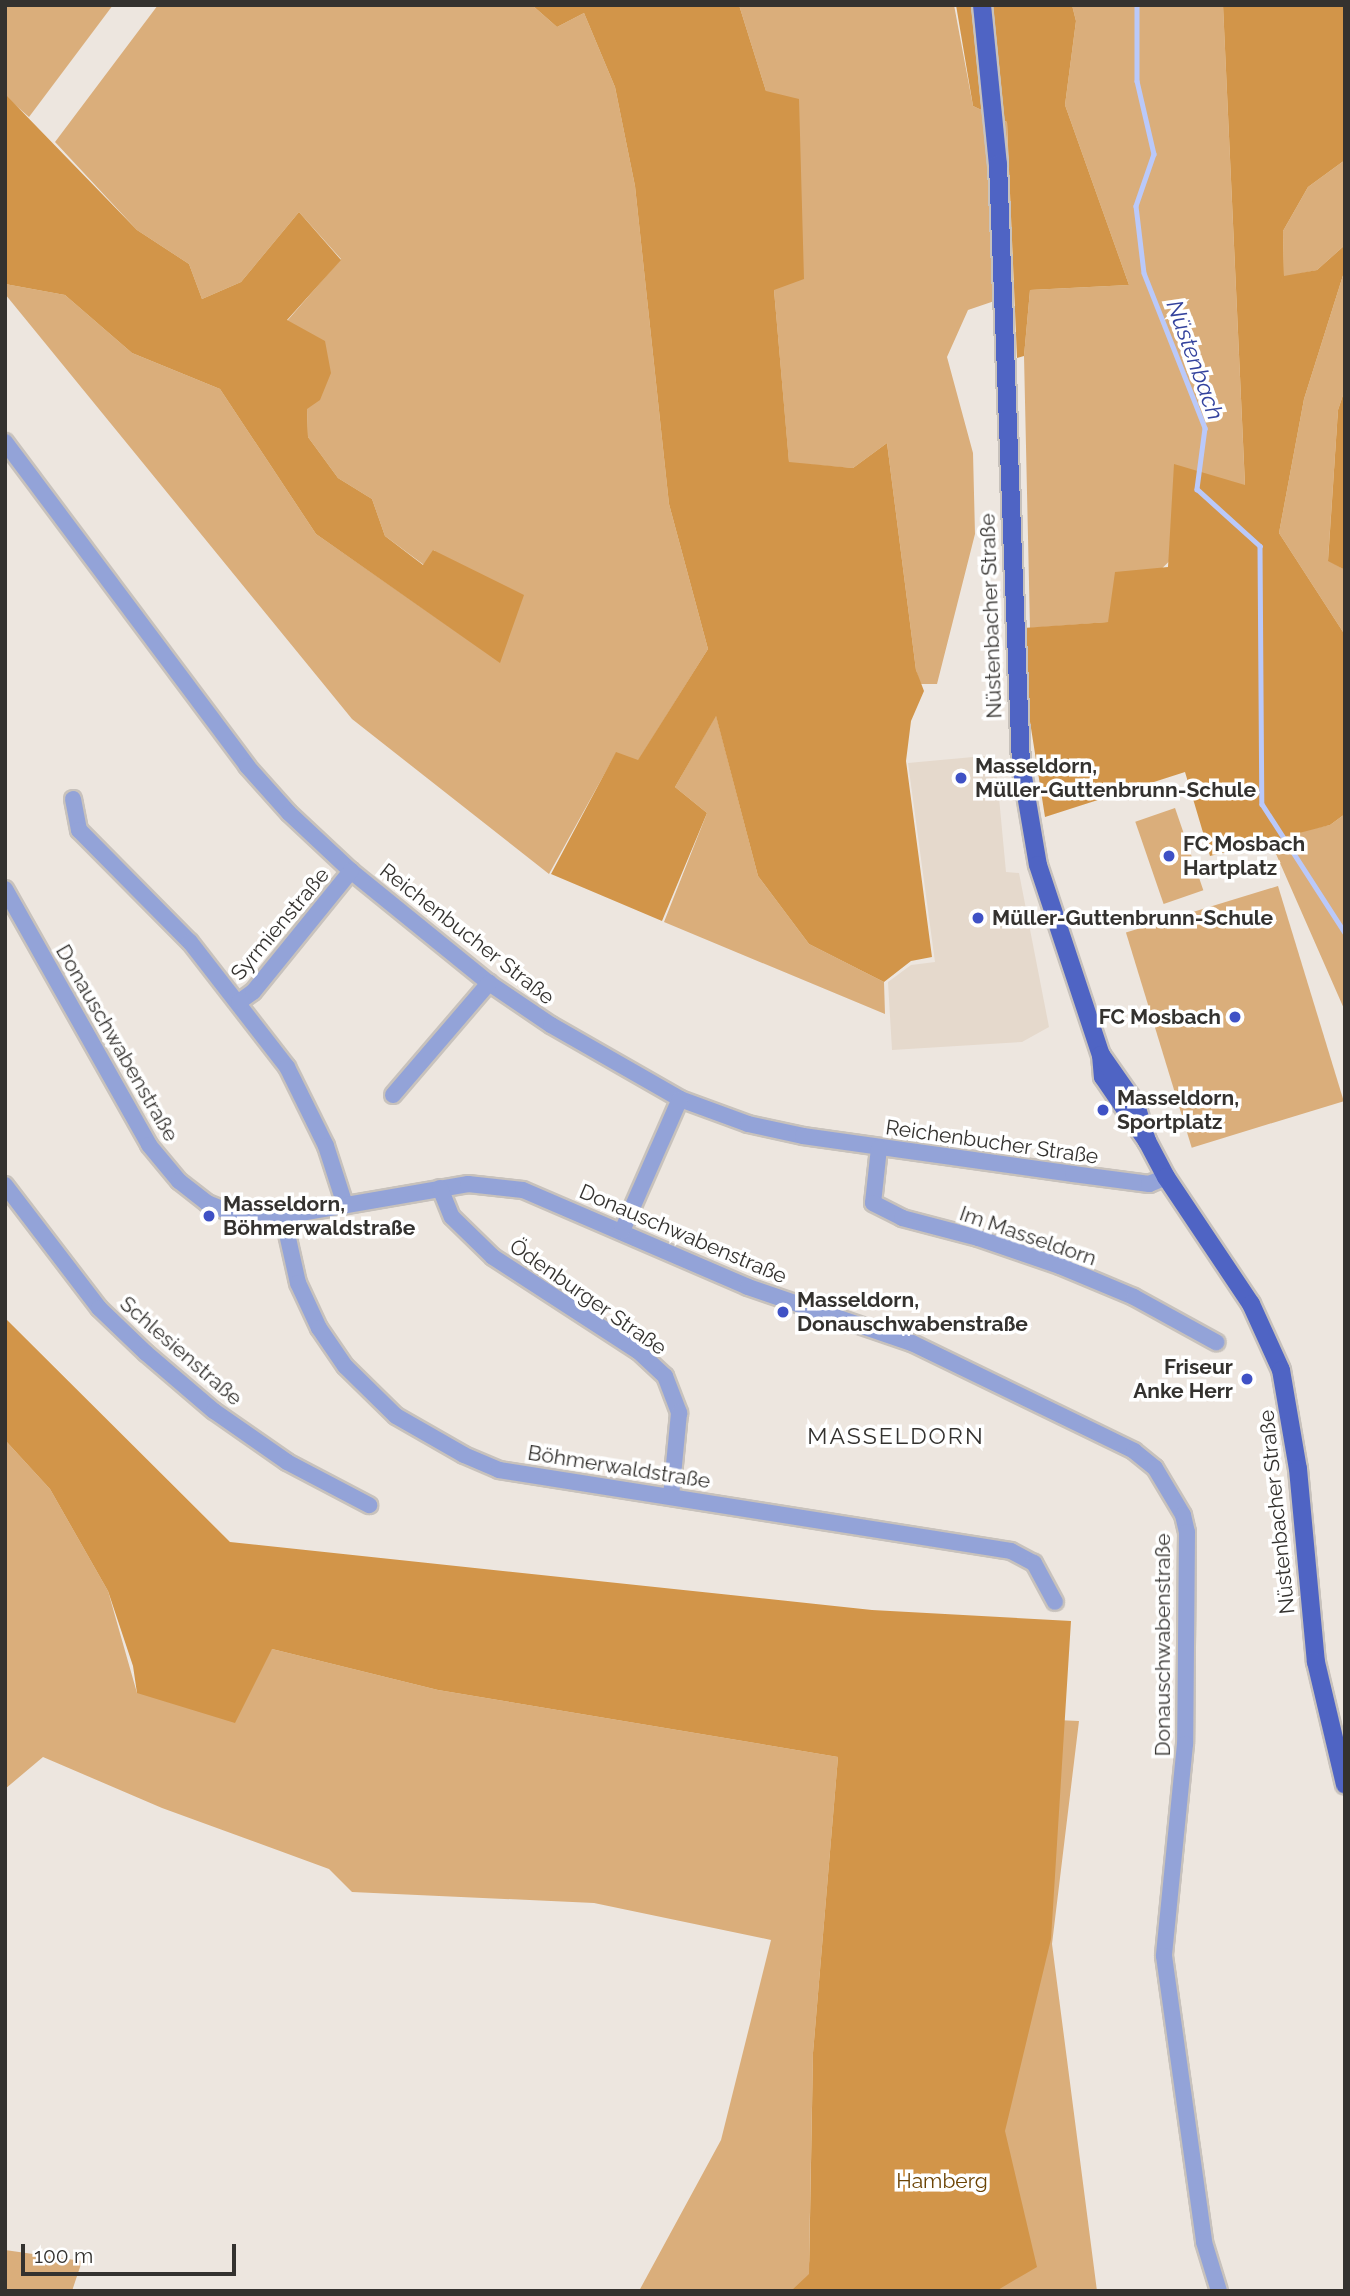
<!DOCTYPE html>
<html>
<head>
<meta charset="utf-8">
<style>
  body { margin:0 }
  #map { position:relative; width:1350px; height:2296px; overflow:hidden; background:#ede6df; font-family:Raleway,sans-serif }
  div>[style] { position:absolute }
  .built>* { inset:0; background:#e5d9cc }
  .green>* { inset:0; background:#daae7b; transform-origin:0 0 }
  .forest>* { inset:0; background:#d29549 }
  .stream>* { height:4.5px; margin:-2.25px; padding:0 2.25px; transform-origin:2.25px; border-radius:2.25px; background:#bac9fa }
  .roads { filter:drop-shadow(2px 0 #c8c2bc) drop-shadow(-2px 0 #c8c2bc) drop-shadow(0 2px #c8c2bc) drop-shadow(0 -2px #c8c2bc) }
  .minor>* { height:16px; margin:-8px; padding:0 8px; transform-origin:8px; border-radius:8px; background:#93a3d8 }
  .major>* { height:18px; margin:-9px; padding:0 9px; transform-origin:9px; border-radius:9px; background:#4f64c4 }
  .dots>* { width:19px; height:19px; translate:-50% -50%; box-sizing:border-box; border:4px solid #fff; border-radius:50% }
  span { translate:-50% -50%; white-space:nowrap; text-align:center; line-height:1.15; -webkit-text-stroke:7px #fff; paint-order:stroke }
  .street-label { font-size:21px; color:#34322f }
  .poi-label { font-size:21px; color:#34322f; font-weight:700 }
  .left { translate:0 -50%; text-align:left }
  .right { translate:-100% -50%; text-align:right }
  .park-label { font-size:21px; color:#6c4405 }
  .water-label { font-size:23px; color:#33429d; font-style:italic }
  .neighbourhood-label { font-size:23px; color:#34322f; letter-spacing:2px }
  .frame { position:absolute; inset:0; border:7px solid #34322f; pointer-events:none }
  .scale { position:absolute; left:21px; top:2244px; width:215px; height:32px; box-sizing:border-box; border:4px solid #34322f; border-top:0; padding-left:9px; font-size:21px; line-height:24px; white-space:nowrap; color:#34322f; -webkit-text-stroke:5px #fff; paint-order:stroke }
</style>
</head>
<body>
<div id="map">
  <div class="built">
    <i style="clip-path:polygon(995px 755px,1006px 872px,1019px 873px,1049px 1027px,1022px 1042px,892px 1050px,888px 982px,911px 965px,935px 962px,908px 763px)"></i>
  </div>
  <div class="green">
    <i style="clip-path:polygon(5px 5px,113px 5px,29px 117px,5px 96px)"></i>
    <i style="clip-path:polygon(158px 5px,532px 5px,557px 27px,584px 13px,615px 87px,635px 186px,669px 504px,708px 649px,638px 761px,616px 753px,549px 874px,352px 719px,5px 294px,5px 284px,65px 295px,132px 353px,220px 389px,316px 534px,500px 662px,434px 550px,424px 565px,385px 536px,372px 499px,338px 478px,308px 437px,307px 409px,287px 321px,341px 259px,299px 212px,241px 282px,202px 299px,189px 264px,137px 230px,55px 142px)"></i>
    <i style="clip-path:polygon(739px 5px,954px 5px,973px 106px,1007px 122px,1012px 295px,968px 310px,947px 357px,973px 453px,975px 534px,937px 684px,920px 684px,916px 670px,887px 443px,853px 468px,789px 463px,774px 290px,766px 91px)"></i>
    <i style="clip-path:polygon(1072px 5px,1223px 5px,1245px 486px,1108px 622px,1030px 628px,1024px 356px,1030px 290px,1129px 285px,1065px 105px,1076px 21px)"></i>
    <i style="clip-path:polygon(1345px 160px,1345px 245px,1317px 270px,1284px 277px,1283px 231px,1308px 187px)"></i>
    <i style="clip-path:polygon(1345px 269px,1345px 389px,1338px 410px,1328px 560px,1345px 570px,1345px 635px,1279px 533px,1304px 399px)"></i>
    <i style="clip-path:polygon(716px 715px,758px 876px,809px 944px,884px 982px,885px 1014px,664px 922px,707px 813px,675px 787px)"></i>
    <i style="left:1175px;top:808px;width:87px;height:42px;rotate:71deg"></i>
    <i style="clip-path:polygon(1345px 814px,1345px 1011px,1269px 838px,1330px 825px)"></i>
    <i style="left:1278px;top:886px;width:225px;height:159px;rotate:73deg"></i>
    <i style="clip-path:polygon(5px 1440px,50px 1489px,108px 1591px,137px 1693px,272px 1649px,438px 1690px,838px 1757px,813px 2053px,809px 2264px,991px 1717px,1079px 1721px,1052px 1944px,1097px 2291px,639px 2291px,721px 2140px,771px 1940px,594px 1903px,352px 1892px,329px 1869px,162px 1808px,43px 1757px,5px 1789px)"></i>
    <i style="clip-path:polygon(5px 2250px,82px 2261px,72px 2291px,5px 2291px)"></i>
  </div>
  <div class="forest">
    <i style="clip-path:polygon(532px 5px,739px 5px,766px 91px,799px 99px,804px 279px,774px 290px,789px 462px,853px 468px,887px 443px,916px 670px,924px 691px,911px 721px,906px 761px,932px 957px,911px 961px,884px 982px,809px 944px,758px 876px,716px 716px,675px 787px,707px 813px,662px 921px,551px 874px,616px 752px,638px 760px,708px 649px,669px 504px,635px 186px,615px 87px,584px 13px,557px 27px)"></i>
    <i style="clip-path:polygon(956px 5px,1072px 5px,1076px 21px,1065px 105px,1129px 285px,1030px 290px,1024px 356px,1017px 358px,1007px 122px,973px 106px)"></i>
    <i style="clip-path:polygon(1223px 5px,1345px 5px,1345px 160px,1308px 187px,1283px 231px,1284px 276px,1317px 270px,1345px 245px,1345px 269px,1304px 399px,1279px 533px,1345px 635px,1345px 814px,1330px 825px,1210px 856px,1185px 772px,1045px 817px,1028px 709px,1023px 628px,1108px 622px,1115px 572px,1168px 567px,1174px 464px,1245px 485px)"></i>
    <i style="clip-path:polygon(5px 94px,137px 230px,189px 264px,202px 299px,241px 282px,299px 212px,341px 260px,287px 320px,325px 341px,331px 373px,320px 400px,307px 409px,308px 437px,338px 478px,372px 499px,385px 536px,423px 565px,433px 550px,524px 595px,500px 663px,316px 534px,220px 389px,132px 353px,65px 295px,5px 284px)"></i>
    <i style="clip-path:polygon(1345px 389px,1345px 570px,1328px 561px,1338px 410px)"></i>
    <i style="clip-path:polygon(5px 1318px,230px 1542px,872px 1610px,1071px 1621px,1051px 1939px,1005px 2131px,1037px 2267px,996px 2291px,791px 2291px,809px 2274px,813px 2053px,838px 1757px,438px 1690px,272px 1649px,235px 1723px,137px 1693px,133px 1666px,108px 1591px,50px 1489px,5px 1440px)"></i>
  </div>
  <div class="stream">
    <i style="left:1137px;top:5px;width:76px;rotate:90deg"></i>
    <i style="left:1137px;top:81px;width:75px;rotate:76.9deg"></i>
    <i style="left:1154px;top:154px;width:55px;rotate:109.1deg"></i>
    <i style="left:1136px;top:206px;width:67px;rotate:83.2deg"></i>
    <i style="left:1144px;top:273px;width:167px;rotate:68.5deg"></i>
    <i style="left:1205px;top:428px;width:62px;rotate:97.5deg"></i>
    <i style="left:1197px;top:489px;width:85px;rotate:42.1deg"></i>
    <i style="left:1260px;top:546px;width:258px;rotate:89.6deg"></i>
    <i style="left:1262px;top:804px;width:153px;rotate:57.2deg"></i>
  </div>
  <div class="roads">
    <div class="minor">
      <i style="left:5px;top:442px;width:404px;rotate:53.2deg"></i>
      <i style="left:247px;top:766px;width:63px;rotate:48.2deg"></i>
      <i style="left:289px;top:813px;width:85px;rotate:43.1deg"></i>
      <i style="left:351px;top:871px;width:178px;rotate:39.1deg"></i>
      <i style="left:489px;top:983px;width:75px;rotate:34.1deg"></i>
      <i style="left:551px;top:1025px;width:149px;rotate:29.8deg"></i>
      <i style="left:680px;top:1099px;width:72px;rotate:20.2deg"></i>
      <i style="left:748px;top:1124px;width:56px;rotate:12.3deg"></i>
      <i style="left:803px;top:1136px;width:273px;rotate:8deg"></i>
      <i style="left:1073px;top:1174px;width:77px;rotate:7.5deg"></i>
      <i style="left:1149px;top:1184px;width:18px;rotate:-22deg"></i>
      <i style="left:73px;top:799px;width:32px;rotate:79deg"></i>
      <i style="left:79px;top:830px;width:158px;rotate:45.3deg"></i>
      <i style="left:190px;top:942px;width:158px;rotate:52.2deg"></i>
      <i style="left:287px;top:1067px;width:88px;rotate:63.7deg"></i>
      <i style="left:326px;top:1146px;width:62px;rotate:72.1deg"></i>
      <i style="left:5px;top:889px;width:294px;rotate:60.6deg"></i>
      <i style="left:149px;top:1145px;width:47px;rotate:50.2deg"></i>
      <i style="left:179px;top:1181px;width:36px;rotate:38deg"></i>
      <i style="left:207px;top:1203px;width:22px;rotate:22deg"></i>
      <i style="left:227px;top:1211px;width:56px;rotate:5.1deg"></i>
      <i style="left:283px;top:1216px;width:188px;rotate:-9.8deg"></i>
      <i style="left:468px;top:1184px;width:55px;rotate:6.2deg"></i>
      <i style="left:523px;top:1190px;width:245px;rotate:23.3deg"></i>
      <i style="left:748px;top:1287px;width:173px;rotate:18.9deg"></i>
      <i style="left:912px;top:1343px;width:247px;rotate:25.9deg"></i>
      <i style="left:1134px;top:1451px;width:27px;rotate:39deg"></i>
      <i style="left:1155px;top:1468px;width:55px;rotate:59.2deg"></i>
      <i style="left:1183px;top:1515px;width:17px;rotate:77deg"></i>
      <i style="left:1187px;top:1532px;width:212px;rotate:90.5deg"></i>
      <i style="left:1185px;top:1744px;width:213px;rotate:95.7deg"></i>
      <i style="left:1164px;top:1956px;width:289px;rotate:82deg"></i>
      <i style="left:1204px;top:2242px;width:51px;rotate:73deg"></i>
      <i style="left:239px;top:1002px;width:17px;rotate:-36deg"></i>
      <i style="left:253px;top:992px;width:156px;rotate:-51deg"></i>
      <i style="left:393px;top:1095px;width:148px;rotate:-49.4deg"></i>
      <i style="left:879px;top:1148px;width:55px;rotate:96.2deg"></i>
      <i style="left:873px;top:1203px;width:33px;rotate:27deg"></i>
      <i style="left:902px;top:1218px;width:79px;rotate:14.7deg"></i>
      <i style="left:978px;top:1238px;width:87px;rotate:18.9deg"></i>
      <i style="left:1060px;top:1266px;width:80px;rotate:22.7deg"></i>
      <i style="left:1134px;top:1297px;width:94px;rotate:28.8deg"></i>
      <i style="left:5px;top:1185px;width:155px;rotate:52.6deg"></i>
      <i style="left:99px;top:1308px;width:65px;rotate:43.8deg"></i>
      <i style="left:146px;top:1353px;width:89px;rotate:40.5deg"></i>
      <i style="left:214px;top:1411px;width:89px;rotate:34.9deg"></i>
      <i style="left:287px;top:1462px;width:93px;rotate:27.7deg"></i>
      <i style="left:440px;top:1188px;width:31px;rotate:68deg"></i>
      <i style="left:452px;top:1217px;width:57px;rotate:44.3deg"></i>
      <i style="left:493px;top:1257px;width:173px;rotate:33deg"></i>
      <i style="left:638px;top:1351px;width:37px;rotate:43deg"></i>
      <i style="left:665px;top:1376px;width:40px;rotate:69deg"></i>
      <i style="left:679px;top:1413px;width:83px;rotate:95.5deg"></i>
      <i style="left:283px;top:1216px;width:69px;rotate:77.4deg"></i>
      <i style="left:298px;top:1283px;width:50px;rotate:65deg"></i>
      <i style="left:319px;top:1328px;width:46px;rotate:55.6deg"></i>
      <i style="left:345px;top:1366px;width:71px;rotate:44.4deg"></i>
      <i style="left:396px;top:1416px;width:78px;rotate:29.8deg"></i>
      <i style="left:464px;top:1455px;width:38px;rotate:23deg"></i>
      <i style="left:499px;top:1470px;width:518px;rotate:8.99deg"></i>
      <i style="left:1011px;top:1551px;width:26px;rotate:28deg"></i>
      <i style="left:1034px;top:1563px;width:44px;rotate:61.7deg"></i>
      <i style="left:622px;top:1231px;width:144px;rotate:-66.3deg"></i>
    </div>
    <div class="major">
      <i style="left:982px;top:5px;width:160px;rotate:84.3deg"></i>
      <i style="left:998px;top:164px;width:601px;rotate:87.81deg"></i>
      <i style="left:1021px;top:765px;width:101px;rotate:80.4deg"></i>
      <i style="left:1038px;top:865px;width:200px;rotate:71.7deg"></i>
      <i style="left:1101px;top:1055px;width:22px;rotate:85deg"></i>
      <i style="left:1103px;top:1077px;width:78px;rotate:55.5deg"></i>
      <i style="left:1101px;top:1055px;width:61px;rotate:55deg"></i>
      <i style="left:1136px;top:1105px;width:38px;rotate:73deg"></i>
      <i style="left:1147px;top:1141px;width:41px;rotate:62.2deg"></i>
      <i style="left:1166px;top:1177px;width:153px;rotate:56.2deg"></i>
      <i style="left:1251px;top:1304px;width:72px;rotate:65.6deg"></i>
      <i style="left:1281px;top:1370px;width:100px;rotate:80.3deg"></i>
      <i style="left:1298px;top:1469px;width:194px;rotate:84.7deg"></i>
      <i style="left:1316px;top:1662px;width:126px;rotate:76.7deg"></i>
    </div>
  </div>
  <div class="dots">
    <i style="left:961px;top:778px;background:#3f51c5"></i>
    <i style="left:1169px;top:856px;background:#3f51c5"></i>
    <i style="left:978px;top:918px;background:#3f51c5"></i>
    <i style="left:1235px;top:1017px;background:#3f51c5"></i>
    <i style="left:1103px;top:1110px;background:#3f51c5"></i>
    <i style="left:209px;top:1216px;background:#3f51c5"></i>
    <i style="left:783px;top:1312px;background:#3f51c5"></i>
    <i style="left:1247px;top:1379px;background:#3f51c5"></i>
  </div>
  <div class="street-label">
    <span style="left:991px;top:616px;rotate:-92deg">Nüstenbacher Straße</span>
    <span style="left:280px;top:924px;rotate:-50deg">Syrmienstraße</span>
    <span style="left:467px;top:934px;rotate:38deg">Reichenbucher Straße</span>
    <span style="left:117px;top:1043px;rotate:60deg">Donauschwabenstraße</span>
    <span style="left:992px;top:1142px;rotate:8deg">Reichenbucher Straße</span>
    <span style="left:683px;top:1234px;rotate:23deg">Donauschwabenstraße</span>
    <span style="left:1028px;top:1236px;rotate:19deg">Im Masseldorn</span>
    <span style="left:588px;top:1297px;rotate:35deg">Ödenburger Straße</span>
    <span style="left:181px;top:1351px;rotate:41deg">Schlesienstraße</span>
    <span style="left:619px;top:1467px;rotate:9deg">Böhmerwaldstraße</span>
    <span style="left:1277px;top:1512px;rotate:-96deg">Nüstenbacher Straße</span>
    <span style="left:1163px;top:1645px;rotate:-90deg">Donauschwabenstraße</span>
  </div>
  <div class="poi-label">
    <span class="left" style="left:975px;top:778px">Masseldorn,<br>Müller-Guttenbrunn-Schule</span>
    <span class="left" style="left:1183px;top:856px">FC Mosbach<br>Hartplatz</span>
    <span class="left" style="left:992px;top:918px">Müller-Guttenbrunn-Schule</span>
    <span class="right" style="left:1221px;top:1017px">FC Mosbach</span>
    <span class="left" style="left:1117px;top:1110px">Masseldorn,<br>Sportplatz</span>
    <span class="left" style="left:223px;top:1216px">Masseldorn,<br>Böhmerwaldstraße</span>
    <span class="left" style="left:797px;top:1312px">Masseldorn,<br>Donauschwabenstraße</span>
    <span class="right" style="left:1233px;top:1379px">Friseur<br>Anke Herr</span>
  </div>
  <div class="park-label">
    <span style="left:942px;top:2181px">Hamberg</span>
  </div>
  <div class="water-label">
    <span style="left:1195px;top:360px;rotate:70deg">Nüstenbach</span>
  </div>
  <div class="neighbourhood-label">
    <span style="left:896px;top:1436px">MASSELDORN</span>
  </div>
  <div class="frame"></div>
  <div class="scale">100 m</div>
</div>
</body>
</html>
